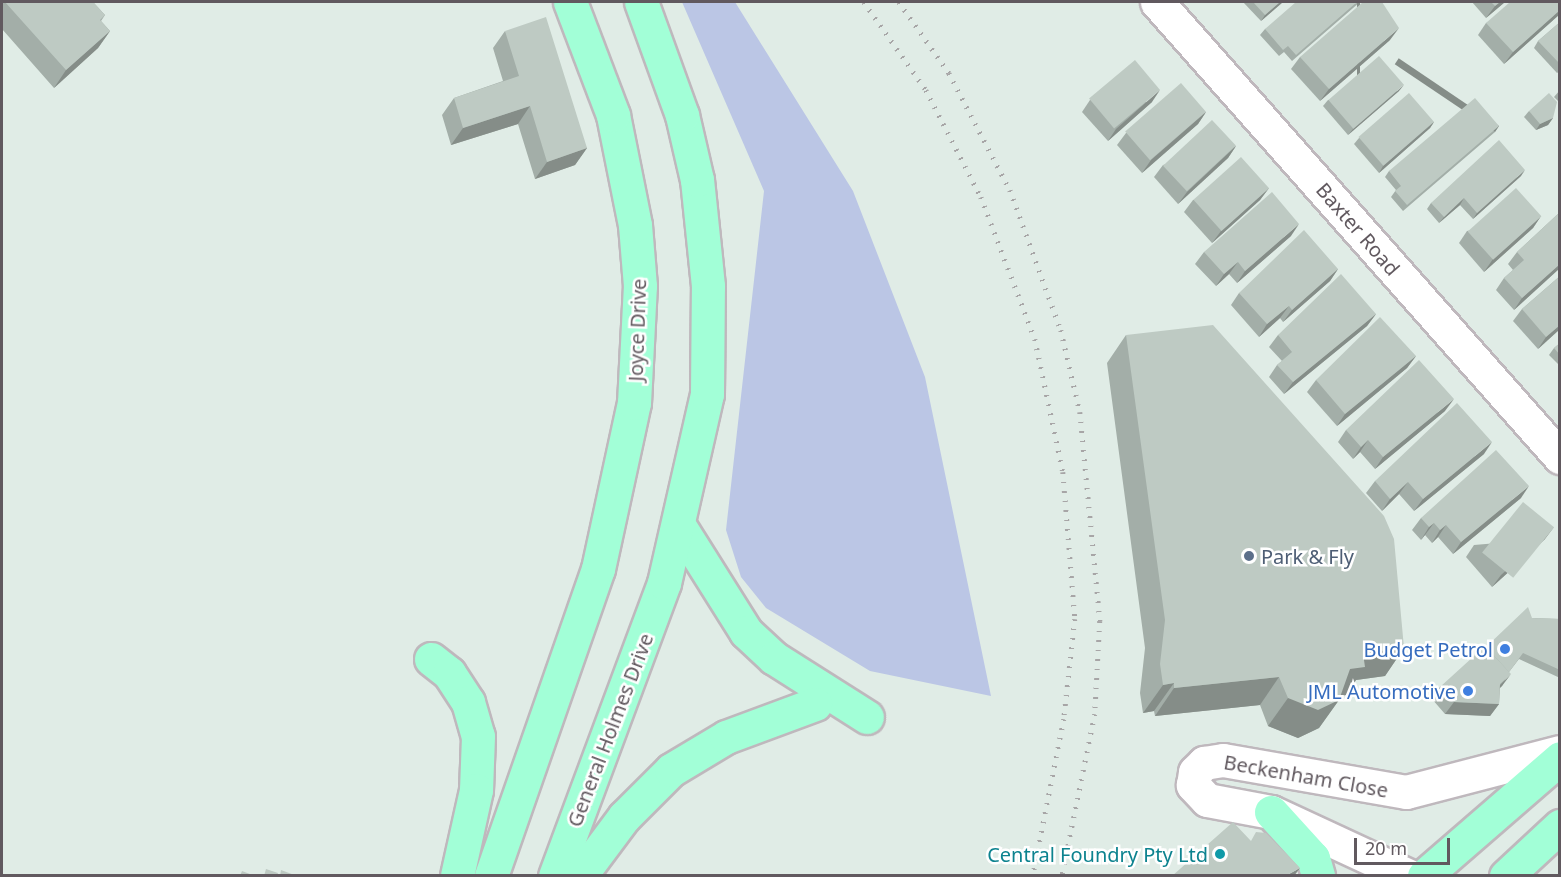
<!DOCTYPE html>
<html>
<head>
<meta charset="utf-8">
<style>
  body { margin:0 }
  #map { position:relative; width:1561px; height:877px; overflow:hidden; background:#e0ece6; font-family:"Noto Sans",sans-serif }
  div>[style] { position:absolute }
  .green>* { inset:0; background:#bbc6e5 }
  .roads { filter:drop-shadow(2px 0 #bfb8bd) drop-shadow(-2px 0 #bfb8bd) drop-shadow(0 2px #bfb8bd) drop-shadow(0 -2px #bfb8bd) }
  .minor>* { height:33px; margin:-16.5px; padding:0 16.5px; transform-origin:16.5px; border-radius:16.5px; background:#fff }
  .major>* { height:33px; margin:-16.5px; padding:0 16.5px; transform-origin:16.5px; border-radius:16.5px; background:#a2ffd7 }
  .rail>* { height:4.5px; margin-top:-2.25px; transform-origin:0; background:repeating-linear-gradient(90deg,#a7a5a6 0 1.5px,transparent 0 9.5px) }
  .wall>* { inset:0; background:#a3aea8 }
  .shaded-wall>* { inset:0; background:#858d88; transform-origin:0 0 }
  .building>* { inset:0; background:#becac3; transform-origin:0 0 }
  .dots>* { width:16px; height:16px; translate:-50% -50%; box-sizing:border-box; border:3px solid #fff; border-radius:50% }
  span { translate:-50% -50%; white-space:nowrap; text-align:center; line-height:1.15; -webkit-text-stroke:5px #fff; paint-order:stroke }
  .street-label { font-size:20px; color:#61595f }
  .service-label { font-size:20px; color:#4e5e75 }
  .left { translate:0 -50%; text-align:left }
  .shop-label { font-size:20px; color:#366cbe }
  .right { translate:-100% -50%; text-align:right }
  .culture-label { font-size:20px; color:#0d838f }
  .frame { position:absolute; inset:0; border:3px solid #61595f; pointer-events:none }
  .scale { position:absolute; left:1354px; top:838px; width:96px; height:27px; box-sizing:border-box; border:3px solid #61595f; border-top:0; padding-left:8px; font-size:18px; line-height:21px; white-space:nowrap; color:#61595f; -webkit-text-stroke:4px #fff; paint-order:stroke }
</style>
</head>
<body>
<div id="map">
  <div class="green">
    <i style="clip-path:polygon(682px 2px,735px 2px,853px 191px,925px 377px,991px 696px,870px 671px,766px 608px,741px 577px,726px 530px,764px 191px)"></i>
  </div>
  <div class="roads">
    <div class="minor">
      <i style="left:1157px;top:2px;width:608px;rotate:48.47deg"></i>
      <i style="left:1409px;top:876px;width:152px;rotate:-155.1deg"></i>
      <i style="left:1271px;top:812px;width:65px;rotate:-169.4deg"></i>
      <i style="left:1207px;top:800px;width:21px;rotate:-133deg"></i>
      <i style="left:1193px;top:785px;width:13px;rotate:-81deg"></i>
      <i style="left:1195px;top:772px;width:13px;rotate:-45deg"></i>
      <i style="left:1204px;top:763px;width:19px;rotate:-9deg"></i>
      <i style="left:1223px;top:760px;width:186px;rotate:9.9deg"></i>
      <i style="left:1406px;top:792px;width:159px;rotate:-14.6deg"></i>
    </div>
    <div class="major">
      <i style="left:680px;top:527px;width:124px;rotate:57.8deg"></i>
      <i style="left:746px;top:632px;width:38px;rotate:43deg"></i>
      <i style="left:774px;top:658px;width:110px;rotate:32.4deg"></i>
      <i style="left:431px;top:659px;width:23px;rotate:38deg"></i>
      <i style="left:449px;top:673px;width:35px;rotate:57deg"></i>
      <i style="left:468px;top:702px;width:35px;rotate:74deg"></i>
      <i style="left:478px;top:736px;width:54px;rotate:92.1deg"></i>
      <i style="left:476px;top:790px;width:88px;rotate:102.5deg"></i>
      <i style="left:1271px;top:812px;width:62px;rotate:47.6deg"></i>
      <i style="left:1313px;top:858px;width:19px;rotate:74deg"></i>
      <i style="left:491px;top:876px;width:325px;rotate:-70.8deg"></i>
      <i style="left:598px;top:569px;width:170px;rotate:-77.8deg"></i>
      <i style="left:634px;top:403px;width:117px;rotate:-87.1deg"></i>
      <i style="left:640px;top:286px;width:61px;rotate:-94.7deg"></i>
      <i style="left:635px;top:225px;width:112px;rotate:-101.3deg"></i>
      <i style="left:613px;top:115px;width:121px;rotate:-110.8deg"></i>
      <i style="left:555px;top:876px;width:313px;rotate:-69.6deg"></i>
      <i style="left:664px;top:583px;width:194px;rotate:-77.2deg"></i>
      <i style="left:707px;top:394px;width:108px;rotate:-89.5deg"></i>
      <i style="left:708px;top:286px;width:107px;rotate:-95.9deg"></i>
      <i style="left:697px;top:180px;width:67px;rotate:-103deg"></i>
      <i style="left:682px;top:115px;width:120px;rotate:-109.9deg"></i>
      <i style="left:580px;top:876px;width:74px;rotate:-53.3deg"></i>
      <i style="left:624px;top:817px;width:66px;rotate:-45deg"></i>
      <i style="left:671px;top:770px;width:64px;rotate:-31deg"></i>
      <i style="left:726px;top:737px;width:95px;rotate:-20.3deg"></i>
      <i style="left:1424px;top:876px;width:180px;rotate:-40.9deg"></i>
      <i style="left:1506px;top:876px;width:74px;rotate:-42.8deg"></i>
    </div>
  </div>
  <div class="rail">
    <i style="left:864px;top:2px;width:108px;rotate:54.8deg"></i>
    <i style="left:926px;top:90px;width:120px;rotate:62.8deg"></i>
    <i style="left:981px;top:197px;width:152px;rotate:69.2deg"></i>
    <i style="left:1035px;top:339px;width:136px;rotate:78.1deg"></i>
    <i style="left:1063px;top:472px;width:147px;rotate:85.3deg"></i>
    <i style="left:1075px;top:619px;width:101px;rotate:96.3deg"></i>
    <i style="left:1064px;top:719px;width:160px;rotate:101.2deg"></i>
    <i style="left:899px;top:2px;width:87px;rotate:54.8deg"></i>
    <i style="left:949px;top:73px;width:132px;rotate:62.5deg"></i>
    <i style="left:1010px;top:190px;width:149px;rotate:70deg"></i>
    <i style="left:1061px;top:330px;width:84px;rotate:77deg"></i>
    <i style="left:1080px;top:412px;width:210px;rotate:84.5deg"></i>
    <i style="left:1100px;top:621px;width:93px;rotate:93.1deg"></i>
    <i style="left:1095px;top:714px;width:165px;rotate:101.5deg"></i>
  </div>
  <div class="wall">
    <i style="clip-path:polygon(2px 2px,93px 2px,105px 15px,101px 21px,110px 31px,98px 48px,54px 88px,2px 29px)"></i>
    <i style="clip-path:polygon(1243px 2px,1283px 2px,1261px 21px)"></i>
    <i style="clip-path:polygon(1360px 2px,1292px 61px,1284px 52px,1279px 56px,1260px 35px,1265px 29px)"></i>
    <i style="clip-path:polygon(1472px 2px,1505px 2px,1486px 18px)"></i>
    <i style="clip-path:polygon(1560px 2px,1560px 14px,1504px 64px,1478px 35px,1486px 23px)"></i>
    <i style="clip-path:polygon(1560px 22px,1560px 71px,1557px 73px,1534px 48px,1538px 41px)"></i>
    <i style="clip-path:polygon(505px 31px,587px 148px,575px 165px,535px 179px,518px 124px,451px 145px,442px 115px,454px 98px,503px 81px,493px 48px)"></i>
    <i style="clip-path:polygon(1390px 40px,1320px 101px,1291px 69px,1300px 57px)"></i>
    <i style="clip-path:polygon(1560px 90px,1560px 103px,1554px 97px)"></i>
    <i style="clip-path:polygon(1399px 91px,1348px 135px,1323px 106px,1328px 100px)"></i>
    <i style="clip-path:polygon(1090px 100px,1152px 102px,1108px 141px,1082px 112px)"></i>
    <i style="clip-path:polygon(1529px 111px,1553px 118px,1548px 125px,1536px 130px,1524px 117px)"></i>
    <i style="clip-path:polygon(1206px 112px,1198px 124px,1142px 173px,1117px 145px,1126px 133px)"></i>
    <i style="clip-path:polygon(1434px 122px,1430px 128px,1379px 173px,1354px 144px,1359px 138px)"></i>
    <i style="clip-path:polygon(1499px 126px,1495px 132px,1403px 211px,1391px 197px,1396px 190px,1385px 177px,1389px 171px)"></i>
    <i style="clip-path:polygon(1236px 146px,1228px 158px,1178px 204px,1154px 177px,1163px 165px)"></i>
    <i style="clip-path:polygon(1521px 176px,1473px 219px,1460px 205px,1439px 223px,1427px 209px,1431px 203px)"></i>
    <i style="clip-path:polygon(1269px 188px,1260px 200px,1212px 243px,1184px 212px,1193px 200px)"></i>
    <i style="clip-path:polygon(1560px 212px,1560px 268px,1514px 310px,1496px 290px,1504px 278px,1513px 270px,1508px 264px,1517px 252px)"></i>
    <i style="clip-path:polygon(1541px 216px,1533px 228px,1484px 272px,1459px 243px,1467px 231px)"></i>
    <i style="clip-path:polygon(1291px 236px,1237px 283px,1229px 274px,1216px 286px,1195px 264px,1204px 252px)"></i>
    <i style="clip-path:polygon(1338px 269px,1330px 281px,1283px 322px,1280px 318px,1259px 337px,1231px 305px,1239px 293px)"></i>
    <i style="clip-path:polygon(1560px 276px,1560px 329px,1538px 349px,1513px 321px,1522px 309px)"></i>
    <i style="clip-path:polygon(1376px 314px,1367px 326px,1284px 394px,1269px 377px,1277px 365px,1282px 361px,1269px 347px,1278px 335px)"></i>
    <i style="clip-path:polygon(1126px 335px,1404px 648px,1385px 676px,1356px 680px,1346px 695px,1341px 696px,1339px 700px,1319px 728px,1298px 738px,1268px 726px,1260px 705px,1155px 716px,1154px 711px,1143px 713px,1140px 693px,1145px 648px,1107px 363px)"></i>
    <i style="clip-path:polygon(1560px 343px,1560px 366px,1549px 355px,1554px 348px)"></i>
    <i style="clip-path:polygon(1416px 356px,1407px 368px,1337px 426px,1307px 392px,1316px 380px)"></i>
    <i style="clip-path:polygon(1445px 411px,1375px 469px,1360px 452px,1353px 459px,1338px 442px,1346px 430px)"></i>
    <i style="clip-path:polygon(1484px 454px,1414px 511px,1399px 494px,1382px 511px,1366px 493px,1375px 481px)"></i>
    <i style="clip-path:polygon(1521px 498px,1453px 554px,1438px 537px,1432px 543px,1425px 535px,1421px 540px,1412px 530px,1421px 518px)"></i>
    <i style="clip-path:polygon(1545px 539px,1492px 587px,1466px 557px,1474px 545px)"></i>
    <i style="clip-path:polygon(1532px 618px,1560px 619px,1560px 678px,1519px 659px,1509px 672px,1502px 686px,1500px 688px,1499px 704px,1490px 716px,1445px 714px,1432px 699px,1440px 687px)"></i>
  </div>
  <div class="shaded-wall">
    <i style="clip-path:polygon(1280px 2px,1283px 2px,1261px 21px,1265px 15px)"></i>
    <i style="left:1357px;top:2px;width:3px;height:81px"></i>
    <i style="clip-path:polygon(1500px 2px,1505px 2px,1486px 18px,1495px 6px)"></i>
    <i style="clip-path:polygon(1560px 10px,1560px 14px,1504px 64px,1513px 52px)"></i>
    <i style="clip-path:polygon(1399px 28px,1390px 40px,1320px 101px,1329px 89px)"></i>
    <i style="clip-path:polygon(110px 31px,98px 48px,54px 88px,66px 70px)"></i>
    <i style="clip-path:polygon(1404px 85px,1399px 91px,1348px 135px,1353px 129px)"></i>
    <i style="clip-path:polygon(1160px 90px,1152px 102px,1108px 141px,1116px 129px)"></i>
    <i style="clip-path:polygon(530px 106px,518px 124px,451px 145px,463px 128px)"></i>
    <i style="clip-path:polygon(1206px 112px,1198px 124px,1142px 173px,1151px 160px)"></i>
    <i style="clip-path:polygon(1553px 118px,1548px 125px,1536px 130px,1540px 124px)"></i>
    <i style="clip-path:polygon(1434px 122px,1430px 128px,1379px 173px,1383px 166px)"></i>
    <i style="left:1499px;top:126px;width:7px;height:121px;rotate:124deg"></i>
    <i style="clip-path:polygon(1236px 146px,1228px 158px,1178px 204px,1187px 192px)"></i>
    <i style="clip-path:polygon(587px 148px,575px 165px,535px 179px,547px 162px)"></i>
    <i style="clip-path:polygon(1525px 170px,1521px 176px,1473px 219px,1477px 213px)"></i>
    <i style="clip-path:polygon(1269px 188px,1260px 200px,1212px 243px,1221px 231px)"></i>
    <i style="clip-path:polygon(1464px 198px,1460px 205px,1439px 223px,1444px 217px)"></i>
    <i style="clip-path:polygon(1541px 216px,1533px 228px,1484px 272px,1493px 259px)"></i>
    <i style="clip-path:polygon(1299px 224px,1291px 236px,1237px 283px,1245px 271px)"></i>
    <i style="clip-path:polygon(1238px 262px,1229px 274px,1216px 286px,1224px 274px)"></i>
    <i style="clip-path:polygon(1560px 264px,1560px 268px,1514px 310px,1522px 298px)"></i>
    <i style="clip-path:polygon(1338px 269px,1330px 281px,1283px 322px,1292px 310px)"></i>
    <i style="clip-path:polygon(1289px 306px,1280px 318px,1259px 337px,1267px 324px)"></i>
    <i style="clip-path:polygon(1376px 314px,1367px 326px,1284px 394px,1293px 382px)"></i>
    <i style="clip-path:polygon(1560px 325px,1560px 329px,1538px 349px,1546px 337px)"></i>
    <i style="clip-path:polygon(1416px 356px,1407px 368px,1337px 426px,1345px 414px)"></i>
    <i style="clip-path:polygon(1454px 399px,1445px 411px,1375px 469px,1383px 457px)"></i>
    <i style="clip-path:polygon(1368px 440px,1360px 452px,1353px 459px,1361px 447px)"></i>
    <i style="clip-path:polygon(1492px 442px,1484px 454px,1414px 511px,1423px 499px)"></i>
    <i style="clip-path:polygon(1408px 482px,1399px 494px,1382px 511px,1390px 499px)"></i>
    <i style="clip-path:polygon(1529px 486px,1521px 498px,1453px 554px,1461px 542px)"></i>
    <i style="clip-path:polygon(1434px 523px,1425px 535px,1421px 540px,1429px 527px)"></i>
    <i style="clip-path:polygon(1446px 525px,1438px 537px,1432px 543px,1440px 530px)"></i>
    <i style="clip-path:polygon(1554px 527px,1545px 539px,1492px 587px,1501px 575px)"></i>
    <i style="clip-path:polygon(1404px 648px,1385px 676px,1356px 680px,1346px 695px,1330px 697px,1350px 669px,1363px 653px)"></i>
    <i style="clip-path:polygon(1511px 674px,1502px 686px,1491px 696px,1501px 684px)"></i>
    <i style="clip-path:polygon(1279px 677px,1260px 705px,1155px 716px,1174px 688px)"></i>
    <i style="clip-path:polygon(1174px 683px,1154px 711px,1143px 713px,1163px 685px)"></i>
    <i style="clip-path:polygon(1288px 698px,1339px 700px,1319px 728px,1298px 738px,1268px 726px)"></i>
    <i style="clip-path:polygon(1454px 702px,1499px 704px,1490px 716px,1445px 714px)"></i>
    <i style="clip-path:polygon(1300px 868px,1294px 876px,1287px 876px,1289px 874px)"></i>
  </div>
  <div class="building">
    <i style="clip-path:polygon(5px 2px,93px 2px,105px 15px,100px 20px,110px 31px,66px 70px)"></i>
    <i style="clip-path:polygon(1253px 2px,1280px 2px,1265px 15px)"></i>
    <i style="clip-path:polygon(1296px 2px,1357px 2px,1296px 55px,1288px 46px,1283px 50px,1265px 29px)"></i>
    <i style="clip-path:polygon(1363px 2px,1382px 2px,1399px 28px,1329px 89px,1300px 57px)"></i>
    <i style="clip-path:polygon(1491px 2px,1500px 2px,1495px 6px)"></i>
    <i style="clip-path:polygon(1510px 2px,1560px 2px,1560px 10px,1513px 52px,1486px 23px)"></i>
    <i style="clip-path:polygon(546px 17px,587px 148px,547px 162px,530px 106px,463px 128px,454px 98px,519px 76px,505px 31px)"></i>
    <i style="clip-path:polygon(1560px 22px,1560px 64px,1538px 41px)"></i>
    <i style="left:1379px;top:56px;width:38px;height:67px;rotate:49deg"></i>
    <i style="left:1135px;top:60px;width:39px;height:60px;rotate:50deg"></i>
    <i style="left:1181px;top:83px;width:38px;height:74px;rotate:49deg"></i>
    <i style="left:1409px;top:93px;width:38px;height:67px;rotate:49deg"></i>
    <i style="clip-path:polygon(1549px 93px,1557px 102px,1553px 118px,1540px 124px,1529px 111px)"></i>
    <i style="clip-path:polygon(1475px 98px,1499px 126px,1407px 205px,1395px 191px,1401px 186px,1389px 171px)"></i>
    <i style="left:1212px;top:120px;width:35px;height:67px;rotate:47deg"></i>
    <i style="clip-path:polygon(1499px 140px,1525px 170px,1477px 213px,1464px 198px,1444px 217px,1431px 203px)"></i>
    <i style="left:1241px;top:157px;width:42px;height:64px;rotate:48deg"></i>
    <i style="left:1516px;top:188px;width:38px;height:65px;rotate:48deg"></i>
    <i style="clip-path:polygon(1272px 192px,1299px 224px,1245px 271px,1238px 262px,1224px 274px,1204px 252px)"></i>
    <i style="clip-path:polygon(1560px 212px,1560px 264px,1522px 298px,1504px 278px,1524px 260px,1517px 252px)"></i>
    <i style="clip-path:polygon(1304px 230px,1338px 269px,1292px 310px,1289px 306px,1267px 324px,1239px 293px)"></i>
    <i style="clip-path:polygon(1341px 274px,1376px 314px,1293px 382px,1277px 365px,1292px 352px,1278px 335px)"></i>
    <i style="clip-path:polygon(1560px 276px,1560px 325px,1546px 337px,1522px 309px)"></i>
    <i style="clip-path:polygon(1380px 317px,1416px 356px,1345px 414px,1316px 380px)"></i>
    <i style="clip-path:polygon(1213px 325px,1384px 516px,1394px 539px,1404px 648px,1363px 653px,1365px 667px,1350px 669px,1339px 700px,1318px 710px,1288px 698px,1279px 677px,1174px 688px,1174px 683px,1163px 685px,1160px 664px,1165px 620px,1126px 335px)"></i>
    <i style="clip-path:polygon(1560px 343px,1560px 355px,1554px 348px)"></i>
    <i style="clip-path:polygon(1419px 360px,1454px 399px,1383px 457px,1368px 440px,1361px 447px,1346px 430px)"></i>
    <i style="clip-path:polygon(1457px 403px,1492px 442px,1423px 499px,1408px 482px,1390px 499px,1375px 481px)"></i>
    <i style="clip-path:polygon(1496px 450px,1529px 486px,1461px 542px,1446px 525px,1440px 530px,1434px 523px,1429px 527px,1421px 518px)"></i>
    <i style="left:1523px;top:502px;width:40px;height:65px;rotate:39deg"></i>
    <i style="clip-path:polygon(1528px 607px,1532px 618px,1560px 619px,1560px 670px,1523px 653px,1509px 672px,1486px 647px)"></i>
    <i style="clip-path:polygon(1485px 646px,1511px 674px,1500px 684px,1499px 704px,1454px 702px,1440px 687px)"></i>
    <i style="clip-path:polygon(1233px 822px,1251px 841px,1256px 832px,1266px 833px,1300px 868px,1289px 874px,1290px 876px,1172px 876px)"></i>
    <i style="clip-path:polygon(266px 869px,278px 873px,277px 876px,264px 876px)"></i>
    <i style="clip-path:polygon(281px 870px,297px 876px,280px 876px)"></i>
    <i style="clip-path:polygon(242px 871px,255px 876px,240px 876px)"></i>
  </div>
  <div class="dots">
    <i style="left:1249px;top:556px;background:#5c6f8a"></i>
    <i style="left:1505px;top:649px;background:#3f7fe0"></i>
    <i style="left:1468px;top:691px;background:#3f7fe0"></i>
    <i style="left:1220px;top:854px;background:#0f9aa8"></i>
  </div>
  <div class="street-label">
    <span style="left:1358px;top:229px;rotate:49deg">Baxter Road</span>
    <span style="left:637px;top:330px;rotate:-88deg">Joyce Drive</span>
    <span style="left:610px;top:730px;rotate:-69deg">General Holmes Drive</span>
    <span style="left:1306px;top:776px;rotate:10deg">Beckenham Close</span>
  </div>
  <div class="service-label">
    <span class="left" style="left:1261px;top:556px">Park &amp; Fly</span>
  </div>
  <div class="shop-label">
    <span class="right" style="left:1493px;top:649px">Budget Petrol</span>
    <span class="right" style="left:1456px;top:691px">JML Automotive</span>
  </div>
  <div class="culture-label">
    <span class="right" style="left:1208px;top:854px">Central Foundry Pty Ltd</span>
  </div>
  <div class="frame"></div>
  <div class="scale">20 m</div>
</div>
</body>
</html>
